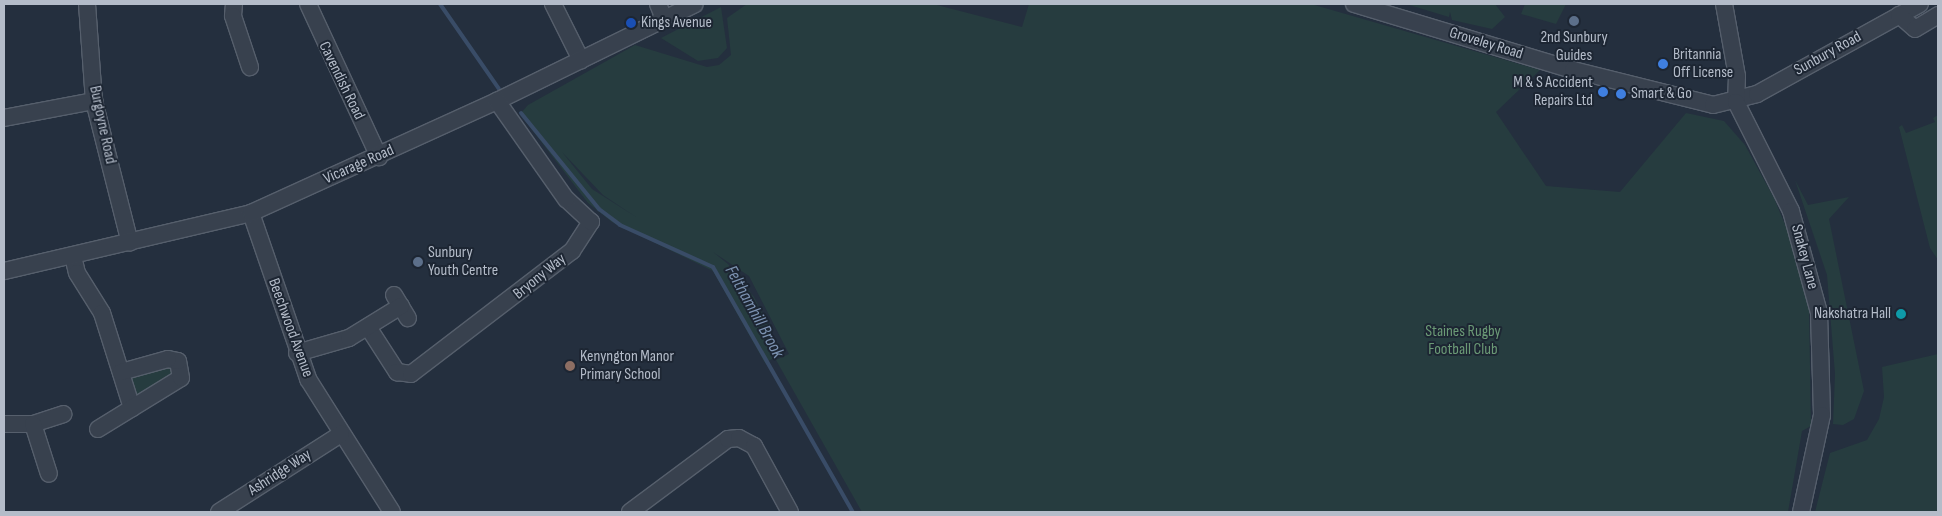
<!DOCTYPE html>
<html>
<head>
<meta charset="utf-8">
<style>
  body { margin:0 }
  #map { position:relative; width:1942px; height:516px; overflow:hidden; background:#242f3e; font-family:"Sofia Sans Condensed",sans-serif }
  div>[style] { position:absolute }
  .green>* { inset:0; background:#263c3f }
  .stream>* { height:4px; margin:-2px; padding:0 2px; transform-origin:2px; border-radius:2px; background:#394c67 }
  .roads { filter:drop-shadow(1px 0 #565f6c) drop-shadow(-1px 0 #565f6c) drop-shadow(0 1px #565f6c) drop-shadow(0 -1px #565f6c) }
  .minor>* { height:16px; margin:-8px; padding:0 8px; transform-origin:8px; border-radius:8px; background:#38414e }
  .dots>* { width:14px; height:14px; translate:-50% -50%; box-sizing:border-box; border:2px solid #1d2633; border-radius:50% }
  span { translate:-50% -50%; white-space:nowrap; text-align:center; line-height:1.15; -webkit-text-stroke:4px #1d2633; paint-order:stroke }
  .poi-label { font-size:16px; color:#b4bcc9 }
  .left { translate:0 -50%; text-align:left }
  .right { translate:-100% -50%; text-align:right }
  .street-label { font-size:16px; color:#b4bcc9 }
  .park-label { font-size:16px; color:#6b9a76 }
  .water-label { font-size:18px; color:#7c92b1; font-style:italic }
  .frame { position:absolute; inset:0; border:5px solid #b4bcc9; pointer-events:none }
</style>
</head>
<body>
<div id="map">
  <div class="green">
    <i style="clip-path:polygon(evenodd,747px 4px,933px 4px,1022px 27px,1029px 4px,1311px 4px,1540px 70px,1496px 112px,1546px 186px,1620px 192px,1686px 113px,1724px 121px,1745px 145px,1774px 198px,1796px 251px,1809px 308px,1811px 426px,1802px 431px,1788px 512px,862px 512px,776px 360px,789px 354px,749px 276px,713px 252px,728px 264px,754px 297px,782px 353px,765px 363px,713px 271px,612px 222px,588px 203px,520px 114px,528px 105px,635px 45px,707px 67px,719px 65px,731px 55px,727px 18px,747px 4px,562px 152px,603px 195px,636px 217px,592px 189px,562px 152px)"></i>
    <i style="clip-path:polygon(1406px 4px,1495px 4px,1505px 17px,1492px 29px,1452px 20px,1450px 12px,1449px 17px)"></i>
    <i style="clip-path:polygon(1525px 4px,1566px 4px,1556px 24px,1521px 14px)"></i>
    <i style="clip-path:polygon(721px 7px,727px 48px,718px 58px,698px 61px,661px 38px)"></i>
    <i style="clip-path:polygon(1938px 115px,1938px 260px,1930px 248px,1899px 127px,1902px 125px,1906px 133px,1935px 122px,1933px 118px)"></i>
    <i style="clip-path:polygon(1795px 180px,1808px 205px,1849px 197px,1829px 219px,1864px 391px,1854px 419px,1843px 425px,1833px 424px,1835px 374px,1827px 275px)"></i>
    <i style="clip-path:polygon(1938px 354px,1938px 512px,1815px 512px,1830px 453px,1867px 440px,1879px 419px,1884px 397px,1882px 367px)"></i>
    <i style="clip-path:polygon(171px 366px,175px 375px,137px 397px,129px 384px,131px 377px)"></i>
  </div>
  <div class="stream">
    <i style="left:440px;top:4px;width:103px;rotate:55.2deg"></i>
    <i style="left:521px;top:113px;width:124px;rotate:50.9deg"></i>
    <i style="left:599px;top:209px;width:26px;rotate:37deg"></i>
    <i style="left:620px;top:225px;width:102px;rotate:24.3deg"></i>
    <i style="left:713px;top:267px;width:282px;rotate:60.3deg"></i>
  </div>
  <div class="roads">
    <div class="minor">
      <i style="left:87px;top:4px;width:97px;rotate:85.9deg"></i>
      <i style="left:94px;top:101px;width:146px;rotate:75.8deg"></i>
      <i style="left:234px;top:4px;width:12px;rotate:95deg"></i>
      <i style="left:233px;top:16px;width:54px;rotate:71.6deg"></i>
      <i style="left:308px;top:4px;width:169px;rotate:65.1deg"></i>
      <i style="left:553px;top:4px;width:63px;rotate:63.4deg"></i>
      <i style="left:658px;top:4px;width:16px;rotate:68deg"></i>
      <i style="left:1354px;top:4px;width:229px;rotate:16.8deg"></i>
      <i style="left:1573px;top:70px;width:144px;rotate:14deg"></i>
      <i style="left:1713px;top:105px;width:45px;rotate:-14deg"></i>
      <i style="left:1757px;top:94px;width:186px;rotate:-28.9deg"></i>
      <i style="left:1724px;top:4px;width:73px;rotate:79.8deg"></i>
      <i style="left:1737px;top:76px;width:26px;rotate:92deg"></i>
      <i style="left:1736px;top:102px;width:122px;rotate:63.2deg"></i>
      <i style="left:1791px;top:211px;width:106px;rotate:74.6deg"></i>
      <i style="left:1819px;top:313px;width:102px;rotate:88.3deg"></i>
      <i style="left:1822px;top:415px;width:99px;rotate:102.2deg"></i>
      <i style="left:1899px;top:15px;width:21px;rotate:41deg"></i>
      <i style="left:1915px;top:29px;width:27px;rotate:-31deg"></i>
      <i style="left:4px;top:118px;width:92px;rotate:-10.7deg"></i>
      <i style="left:251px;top:213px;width:176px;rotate:71deg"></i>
      <i style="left:308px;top:379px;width:157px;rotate:57.7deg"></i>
      <i style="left:73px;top:256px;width:17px;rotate:77deg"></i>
      <i style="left:77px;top:273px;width:47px;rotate:58deg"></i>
      <i style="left:102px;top:313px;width:100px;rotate:72.5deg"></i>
      <i style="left:4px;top:271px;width:254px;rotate:-13.2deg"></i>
      <i style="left:251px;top:213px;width:270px;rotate:-24.5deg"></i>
      <i style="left:497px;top:101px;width:220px;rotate:-26.1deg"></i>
      <i style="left:394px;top:295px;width:27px;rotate:59deg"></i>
      <i style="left:368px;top:327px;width:54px;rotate:57.2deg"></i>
      <i style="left:397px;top:372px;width:14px;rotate:8deg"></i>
      <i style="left:411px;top:374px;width:203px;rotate:-37.4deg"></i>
      <i style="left:572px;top:251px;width:35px;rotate:-57deg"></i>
      <i style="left:591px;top:222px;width:34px;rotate:-137deg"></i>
      <i style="left:566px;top:199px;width:120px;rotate:-125.1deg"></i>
      <i style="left:297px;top:353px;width:54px;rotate:-16.1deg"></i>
      <i style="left:349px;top:338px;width:61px;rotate:-31.6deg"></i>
      <i style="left:4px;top:424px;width:29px"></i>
      <i style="left:33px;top:424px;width:32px;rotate:-18deg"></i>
      <i style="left:33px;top:424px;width:52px;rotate:72.3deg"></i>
      <i style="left:98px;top:429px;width:97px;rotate:-31.6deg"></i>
      <i style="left:181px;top:378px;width:17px;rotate:-100deg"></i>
      <i style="left:178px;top:361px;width:10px;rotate:-169deg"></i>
      <i style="left:168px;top:359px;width:49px;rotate:164.5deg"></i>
      <i style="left:219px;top:512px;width:145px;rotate:-32.6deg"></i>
      <i style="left:630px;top:512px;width:122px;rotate:-36.7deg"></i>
      <i style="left:728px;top:439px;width:11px;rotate:-5deg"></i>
      <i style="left:739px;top:438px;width:17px;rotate:28deg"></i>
      <i style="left:754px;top:446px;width:75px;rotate:61.4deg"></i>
    </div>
  </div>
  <div class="dots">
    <i style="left:1574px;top:21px;background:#5c6f8a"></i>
    <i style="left:631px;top:23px;background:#1a4fb4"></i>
    <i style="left:1663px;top:64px;background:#3f7fe0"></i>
    <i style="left:1603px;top:92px;background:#3f7fe0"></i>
    <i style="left:1621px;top:94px;background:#3f7fe0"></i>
    <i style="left:418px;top:262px;background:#5c6f8a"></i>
    <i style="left:1901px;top:314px;background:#0f9aa8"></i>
    <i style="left:570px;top:366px;background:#8d6e63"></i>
  </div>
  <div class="poi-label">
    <span class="left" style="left:641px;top:23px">Kings Avenue</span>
    <span style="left:1574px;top:47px">2nd Sunbury<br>Guides</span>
    <span class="left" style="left:1673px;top:64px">Britannia<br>Off License</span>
    <span class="right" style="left:1593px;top:92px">M &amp; S Accident<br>Repairs Ltd</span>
    <span class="left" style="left:1631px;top:94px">Smart &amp; Go</span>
    <span class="left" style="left:428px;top:262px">Sunbury<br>Youth Centre</span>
    <span class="right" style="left:1891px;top:314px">Nakshatra Hall</span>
    <span class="left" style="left:580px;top:366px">Kenyngton Manor<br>Primary School</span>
  </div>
  <div class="street-label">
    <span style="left:1486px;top:44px;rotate:17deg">Groveley Road</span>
    <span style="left:1828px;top:54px;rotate:-29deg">Sunbury Road</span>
    <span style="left:341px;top:81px;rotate:64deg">Cavendish Road</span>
    <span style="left:102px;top:125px;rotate:78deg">Burgoyne Road</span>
    <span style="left:359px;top:165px;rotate:-24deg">Vicarage Road</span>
    <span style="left:1804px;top:257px;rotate:75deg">Snakey Lane</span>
    <span style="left:540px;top:277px;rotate:-39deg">Bryony Way</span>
    <span style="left:290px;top:328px;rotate:70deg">Beechwood Avenue</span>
    <span style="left:280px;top:473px;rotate:-33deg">Ashridge Way</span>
  </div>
  <div class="park-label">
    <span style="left:1463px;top:341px">Staines Rugby<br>Football Club</span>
  </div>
  <div class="water-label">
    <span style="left:754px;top:312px;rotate:61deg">Felthamhill Brook</span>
  </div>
  <div class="frame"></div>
</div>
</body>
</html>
